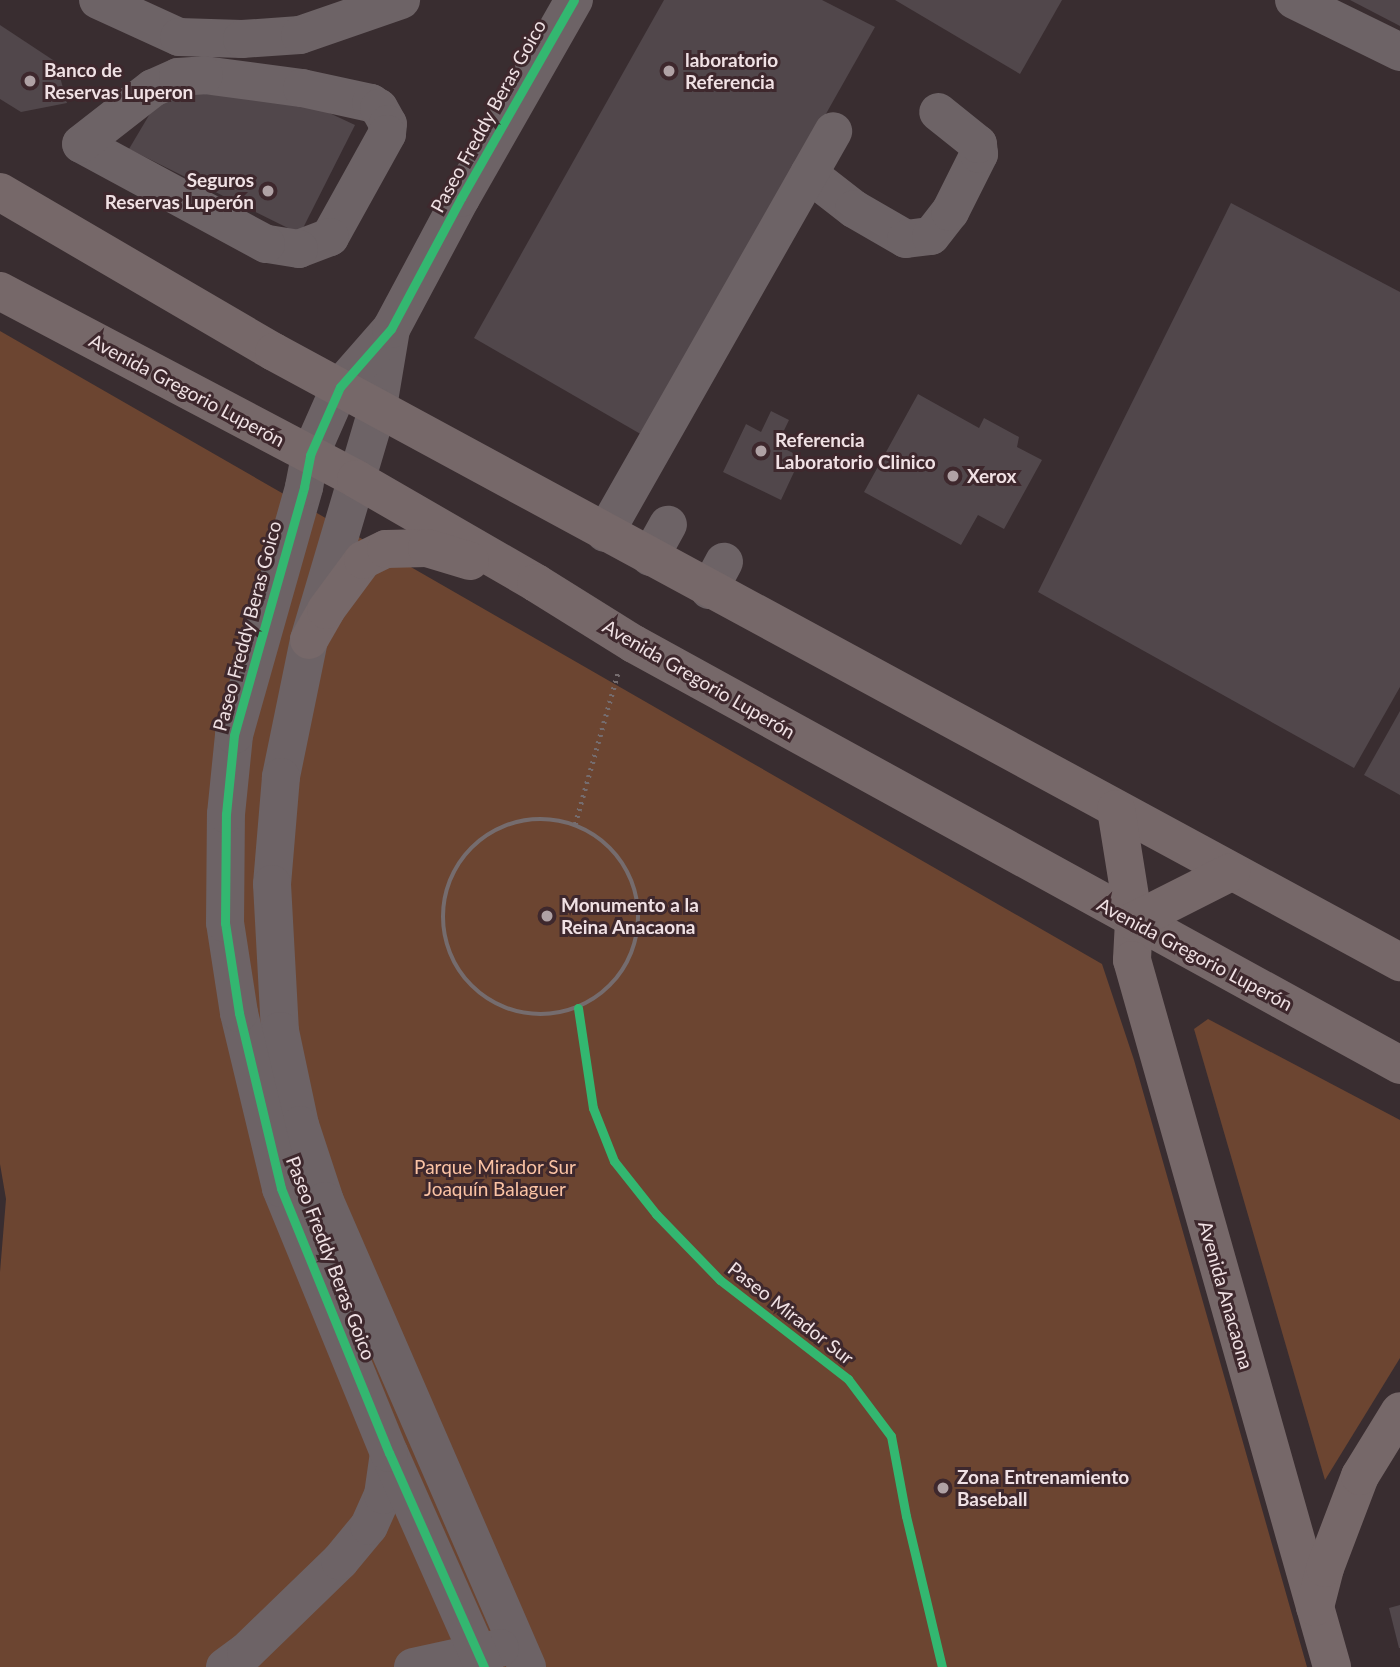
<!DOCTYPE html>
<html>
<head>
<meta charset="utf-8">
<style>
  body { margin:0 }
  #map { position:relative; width:1400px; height:1667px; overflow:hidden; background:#392d30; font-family:Lato,sans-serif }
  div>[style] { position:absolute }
  .green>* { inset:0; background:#6c4531 }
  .building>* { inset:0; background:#51474b }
  .path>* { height:4.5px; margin-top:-2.25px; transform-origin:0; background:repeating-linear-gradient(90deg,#756c6e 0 2px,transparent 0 7px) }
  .path>.ring { margin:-2.25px; padding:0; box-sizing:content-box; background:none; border:4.5px solid #756c6e; border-radius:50% }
  .minor>* { height:38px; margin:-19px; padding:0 19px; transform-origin:19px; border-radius:19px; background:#6d6366 }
  .major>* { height:38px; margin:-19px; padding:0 19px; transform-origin:19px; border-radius:19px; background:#766869 }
  .cycleway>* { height:9px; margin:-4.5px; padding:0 4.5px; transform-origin:4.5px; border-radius:4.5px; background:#33b770 }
  .dots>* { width:19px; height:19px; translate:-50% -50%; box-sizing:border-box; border:4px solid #3e282d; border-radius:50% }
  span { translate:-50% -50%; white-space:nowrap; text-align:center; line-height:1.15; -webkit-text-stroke:6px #3e282d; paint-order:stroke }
  .poi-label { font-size:19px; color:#f0e1e4; font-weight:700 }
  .left { translate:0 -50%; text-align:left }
  .right { translate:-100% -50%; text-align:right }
  .street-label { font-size:19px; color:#f0e1e4 }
  .park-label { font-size:19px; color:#fbc3a4 }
</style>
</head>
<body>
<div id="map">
  <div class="green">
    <i style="clip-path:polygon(0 331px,1102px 964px,1134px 1060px,1307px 1667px,0 1667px,0 1272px,6px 1199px,0 1164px)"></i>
    <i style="clip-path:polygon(1208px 1019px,1400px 1120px,1400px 1358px,1325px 1480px,1194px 1029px)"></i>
  </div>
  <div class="building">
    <i style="clip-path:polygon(664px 0,822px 0,875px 27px,644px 436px,474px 338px)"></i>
    <i style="clip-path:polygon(895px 0,1062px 0,1020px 74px)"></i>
    <i style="clip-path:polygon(1350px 0,1400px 0,1400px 26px)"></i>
    <i style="clip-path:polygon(0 25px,56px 62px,67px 103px,21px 112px,0 99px)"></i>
    <i style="clip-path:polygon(164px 90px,310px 104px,355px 125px,300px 234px,129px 149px)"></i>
    <i style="clip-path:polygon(1231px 203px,1400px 292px,1400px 687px,1354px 768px,1038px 592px)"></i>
    <i style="clip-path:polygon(918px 394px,979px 428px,984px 418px,1019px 437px,1017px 447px,1042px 460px,1004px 529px,978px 515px,961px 545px,864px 492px)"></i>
    <i style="clip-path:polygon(771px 411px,789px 420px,777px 445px,801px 457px,781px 500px,723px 472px,746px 424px,761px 432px)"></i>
    <i style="clip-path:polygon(1400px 711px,1400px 795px,1364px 775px)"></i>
    <i style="clip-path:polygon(1400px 1605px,1400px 1648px,1399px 1648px,1389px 1608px)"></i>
  </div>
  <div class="path">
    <i class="ring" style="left:443px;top:819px;width:191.5px;height:191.5px"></i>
    <i style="left:575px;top:824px;width:158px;rotate:-74.2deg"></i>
    <i style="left:578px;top:1008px;width:101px;rotate:81.5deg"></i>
    <i style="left:593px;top:1108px;width:57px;rotate:68.4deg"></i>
    <i style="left:614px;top:1161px;width:68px;rotate:51.6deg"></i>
    <i style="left:656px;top:1214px;width:92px;rotate:45.9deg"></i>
    <i style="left:720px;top:1280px;width:162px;rotate:37.7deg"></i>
    <i style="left:848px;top:1379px;width:71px;rotate:53deg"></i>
    <i style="left:891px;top:1436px;width:81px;rotate:79.4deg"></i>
    <i style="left:906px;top:1516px;width:155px;rotate:76.6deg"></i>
  </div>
  <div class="minor">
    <i style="left:98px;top:0;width:89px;rotate:24.6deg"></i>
    <i style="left:179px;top:37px;width:63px;rotate:1.8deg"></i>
    <i style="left:242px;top:39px;width:58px;rotate:-3.9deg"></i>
    <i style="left:300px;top:35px;width:107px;rotate:-19.1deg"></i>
    <i style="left:1294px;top:0;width:118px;rotate:26.1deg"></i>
    <i style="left:204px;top:75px;width:99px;rotate:7.6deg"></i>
    <i style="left:302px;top:88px;width:71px;rotate:12.3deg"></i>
    <i style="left:371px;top:103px;width:9px;rotate:32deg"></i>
    <i style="left:379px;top:108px;width:18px;rotate:61deg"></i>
    <i style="left:388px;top:124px;width:10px;rotate:96deg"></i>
    <i style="left:387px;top:134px;width:118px;rotate:119deg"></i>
    <i style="left:330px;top:237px;width:33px;rotate:159deg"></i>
    <i style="left:299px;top:249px;width:33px;rotate:-171deg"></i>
    <i style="left:266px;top:244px;width:210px;rotate:-151.6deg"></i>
    <i style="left:81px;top:144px;width:91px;rotate:-37.9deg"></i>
    <i style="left:153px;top:88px;width:27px;rotate:-24deg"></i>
    <i style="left:178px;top:77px;width:26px;rotate:-4deg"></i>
    <i style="left:809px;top:174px;width:57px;rotate:37.9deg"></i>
    <i style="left:854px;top:209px;width:60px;rotate:30deg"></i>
    <i style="left:906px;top:239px;width:25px;rotate:-7deg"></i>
    <i style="left:931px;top:236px;width:31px;rotate:-52deg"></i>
    <i style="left:950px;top:212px;width:65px;rotate:-63.4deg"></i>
    <i style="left:979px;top:154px;width:10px;rotate:-96deg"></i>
    <i style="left:978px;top:144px;width:51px;rotate:-141.3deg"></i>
    <i style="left:391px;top:329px;width:79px;rotate:99.5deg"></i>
    <i style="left:378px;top:407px;width:243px;rotate:106.5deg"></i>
    <i style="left:309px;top:640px;width:140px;rotate:101.6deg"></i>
    <i style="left:281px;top:777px;width:107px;rotate:94.8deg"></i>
    <i style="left:272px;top:884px;width:147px;rotate:86.9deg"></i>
    <i style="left:280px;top:1031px;width:96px;rotate:78deg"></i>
    <i style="left:300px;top:1125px;width:80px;rotate:71.8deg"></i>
    <i style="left:325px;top:1201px;width:508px;rotate:66.56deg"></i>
    <i style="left:605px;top:533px;width:462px;rotate:-60.4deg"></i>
    <i style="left:650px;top:557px;width:37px;rotate:-61deg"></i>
    <i style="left:709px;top:590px;width:32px;rotate:-62deg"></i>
    <i style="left:225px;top:1667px;width:26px;rotate:-36deg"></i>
    <i style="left:246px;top:1652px;width:131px;rotate:-44.1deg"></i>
    <i style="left:340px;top:1561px;width:45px;rotate:-50.4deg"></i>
    <i style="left:369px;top:1526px;width:34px;rotate:-66deg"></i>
    <i style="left:383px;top:1495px;width:42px;rotate:-81.9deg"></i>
    <i style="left:413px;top:1667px;width:89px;rotate:-12.3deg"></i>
    <i style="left:484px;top:1667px;width:234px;rotate:-113.9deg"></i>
    <i style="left:389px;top:1453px;width:286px;rotate:-112.2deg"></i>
    <i style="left:281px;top:1188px;width:180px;rotate:-103.5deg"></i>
    <i style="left:239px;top:1013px;width:91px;rotate:-98.8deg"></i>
    <i style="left:225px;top:923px;width:109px;rotate:-89.5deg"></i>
    <i style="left:226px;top:814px;width:79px;rotate:-84.2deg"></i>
    <i style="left:234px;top:735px;width:258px;rotate:-74.2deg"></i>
    <i style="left:304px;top:487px;width:33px;rotate:-79deg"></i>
    <i style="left:310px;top:455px;width:74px;rotate:-66.2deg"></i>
    <i style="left:340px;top:387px;width:77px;rotate:-48.7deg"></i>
    <i style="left:391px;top:329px;width:149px;rotate:-61.9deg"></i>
    <i style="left:461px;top:198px;width:228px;rotate:-60.3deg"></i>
  </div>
  <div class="major">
    <i style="left:0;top:192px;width:317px;rotate:30.3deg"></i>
    <i style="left:274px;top:352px;width:1281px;rotate:28.45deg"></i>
    <i style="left:0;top:291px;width:403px;rotate:27.8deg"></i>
    <i style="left:356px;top:479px;width:208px;rotate:30deg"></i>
    <i style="left:536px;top:583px;width:115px;rotate:31.9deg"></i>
    <i style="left:634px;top:644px;width:874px;rotate:28.79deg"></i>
    <i style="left:309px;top:640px;width:34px;rotate:-60deg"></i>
    <i style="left:326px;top:610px;width:62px;rotate:-53.5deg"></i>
    <i style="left:363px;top:560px;width:25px;rotate:-26deg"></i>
    <i style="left:386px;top:549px;width:41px;rotate:-1.4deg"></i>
    <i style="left:427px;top:548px;width:45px;rotate:16.8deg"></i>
    <i style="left:1116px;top:809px;width:113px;rotate:80.9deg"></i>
    <i style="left:1134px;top:921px;width:39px;rotate:93deg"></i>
    <i style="left:1132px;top:960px;width:735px;rotate:74.2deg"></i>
    <i style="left:1134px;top:921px;width:109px;rotate:-26.8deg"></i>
    <i style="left:1315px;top:1607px;width:40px;rotate:-75.6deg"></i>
    <i style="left:1325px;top:1568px;width:98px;rotate:-69.2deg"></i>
    <i style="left:1360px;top:1476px;width:76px;rotate:-58.4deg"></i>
  </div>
  <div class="cycleway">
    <i style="left:578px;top:1008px;width:101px;rotate:81.5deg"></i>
    <i style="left:593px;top:1108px;width:57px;rotate:68.4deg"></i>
    <i style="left:614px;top:1161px;width:68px;rotate:51.6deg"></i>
    <i style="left:656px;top:1214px;width:92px;rotate:45.9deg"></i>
    <i style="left:720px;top:1280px;width:162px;rotate:37.7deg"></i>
    <i style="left:848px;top:1379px;width:71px;rotate:53deg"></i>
    <i style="left:891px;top:1436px;width:81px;rotate:79.4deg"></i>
    <i style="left:906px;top:1516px;width:155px;rotate:76.6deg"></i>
    <i style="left:484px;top:1667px;width:234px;rotate:-113.9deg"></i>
    <i style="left:389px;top:1453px;width:286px;rotate:-112.2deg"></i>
    <i style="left:281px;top:1188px;width:180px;rotate:-103.5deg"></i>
    <i style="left:239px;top:1013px;width:91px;rotate:-98.8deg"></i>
    <i style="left:225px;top:923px;width:109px;rotate:-89.5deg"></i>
    <i style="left:226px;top:814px;width:79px;rotate:-84.2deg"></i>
    <i style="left:234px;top:735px;width:258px;rotate:-74.2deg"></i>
    <i style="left:304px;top:487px;width:33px;rotate:-79deg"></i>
    <i style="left:310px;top:455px;width:74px;rotate:-66.2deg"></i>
    <i style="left:340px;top:387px;width:77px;rotate:-48.7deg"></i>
    <i style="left:391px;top:329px;width:149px;rotate:-61.9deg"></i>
    <i style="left:461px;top:198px;width:228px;rotate:-60.3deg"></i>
  </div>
  <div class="dots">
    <i style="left:669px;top:71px;background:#b0a2a5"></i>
    <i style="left:30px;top:81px;background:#b0a2a5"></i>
    <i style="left:268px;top:191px;background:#b0a2a5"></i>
    <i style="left:761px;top:451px;background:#b0a2a5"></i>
    <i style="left:953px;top:476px;background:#b0a2a5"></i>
    <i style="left:547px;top:916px;background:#b0a2a5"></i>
    <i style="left:943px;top:1488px;background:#b0a2a5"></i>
  </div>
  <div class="poi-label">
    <span class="left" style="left:685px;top:71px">laboratorio<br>Referencia</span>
    <span class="left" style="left:44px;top:81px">Banco de<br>Reservas Luperon</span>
    <span class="right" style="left:254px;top:191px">Seguros<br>Reservas Luperón</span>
    <span class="left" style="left:775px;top:451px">Referencia<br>Laboratorio Clinico</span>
    <span class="left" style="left:967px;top:476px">Xerox</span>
    <span class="left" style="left:561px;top:916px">Monumento a la<br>Reina Anacaona</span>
    <span class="left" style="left:957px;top:1488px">Zona Entrenamiento<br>Baseball</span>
  </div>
  <div class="street-label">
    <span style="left:488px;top:116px;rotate:-61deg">Paseo Freddy Beras Goico</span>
    <span style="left:187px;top:390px;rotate:28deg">Avenida Gregorio Luperón</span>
    <span style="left:247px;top:626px;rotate:-75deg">Paseo Freddy Beras Goico</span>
    <span style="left:699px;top:679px;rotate:30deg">Avenida Gregorio Luperón</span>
    <span style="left:1195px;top:954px;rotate:28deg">Avenida Gregorio Luperón</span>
    <span style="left:331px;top:1258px;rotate:69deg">Paseo Freddy Beras Goico</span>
    <span style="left:1226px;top:1295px;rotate:74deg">Avenida Anacaona</span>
    <span style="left:791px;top:1313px;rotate:38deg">Paseo Mirador Sur</span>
  </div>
  <div class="park-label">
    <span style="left:495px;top:1178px">Parque Mirador Sur<br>Joaquín Balaguer</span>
  </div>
</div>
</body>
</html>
